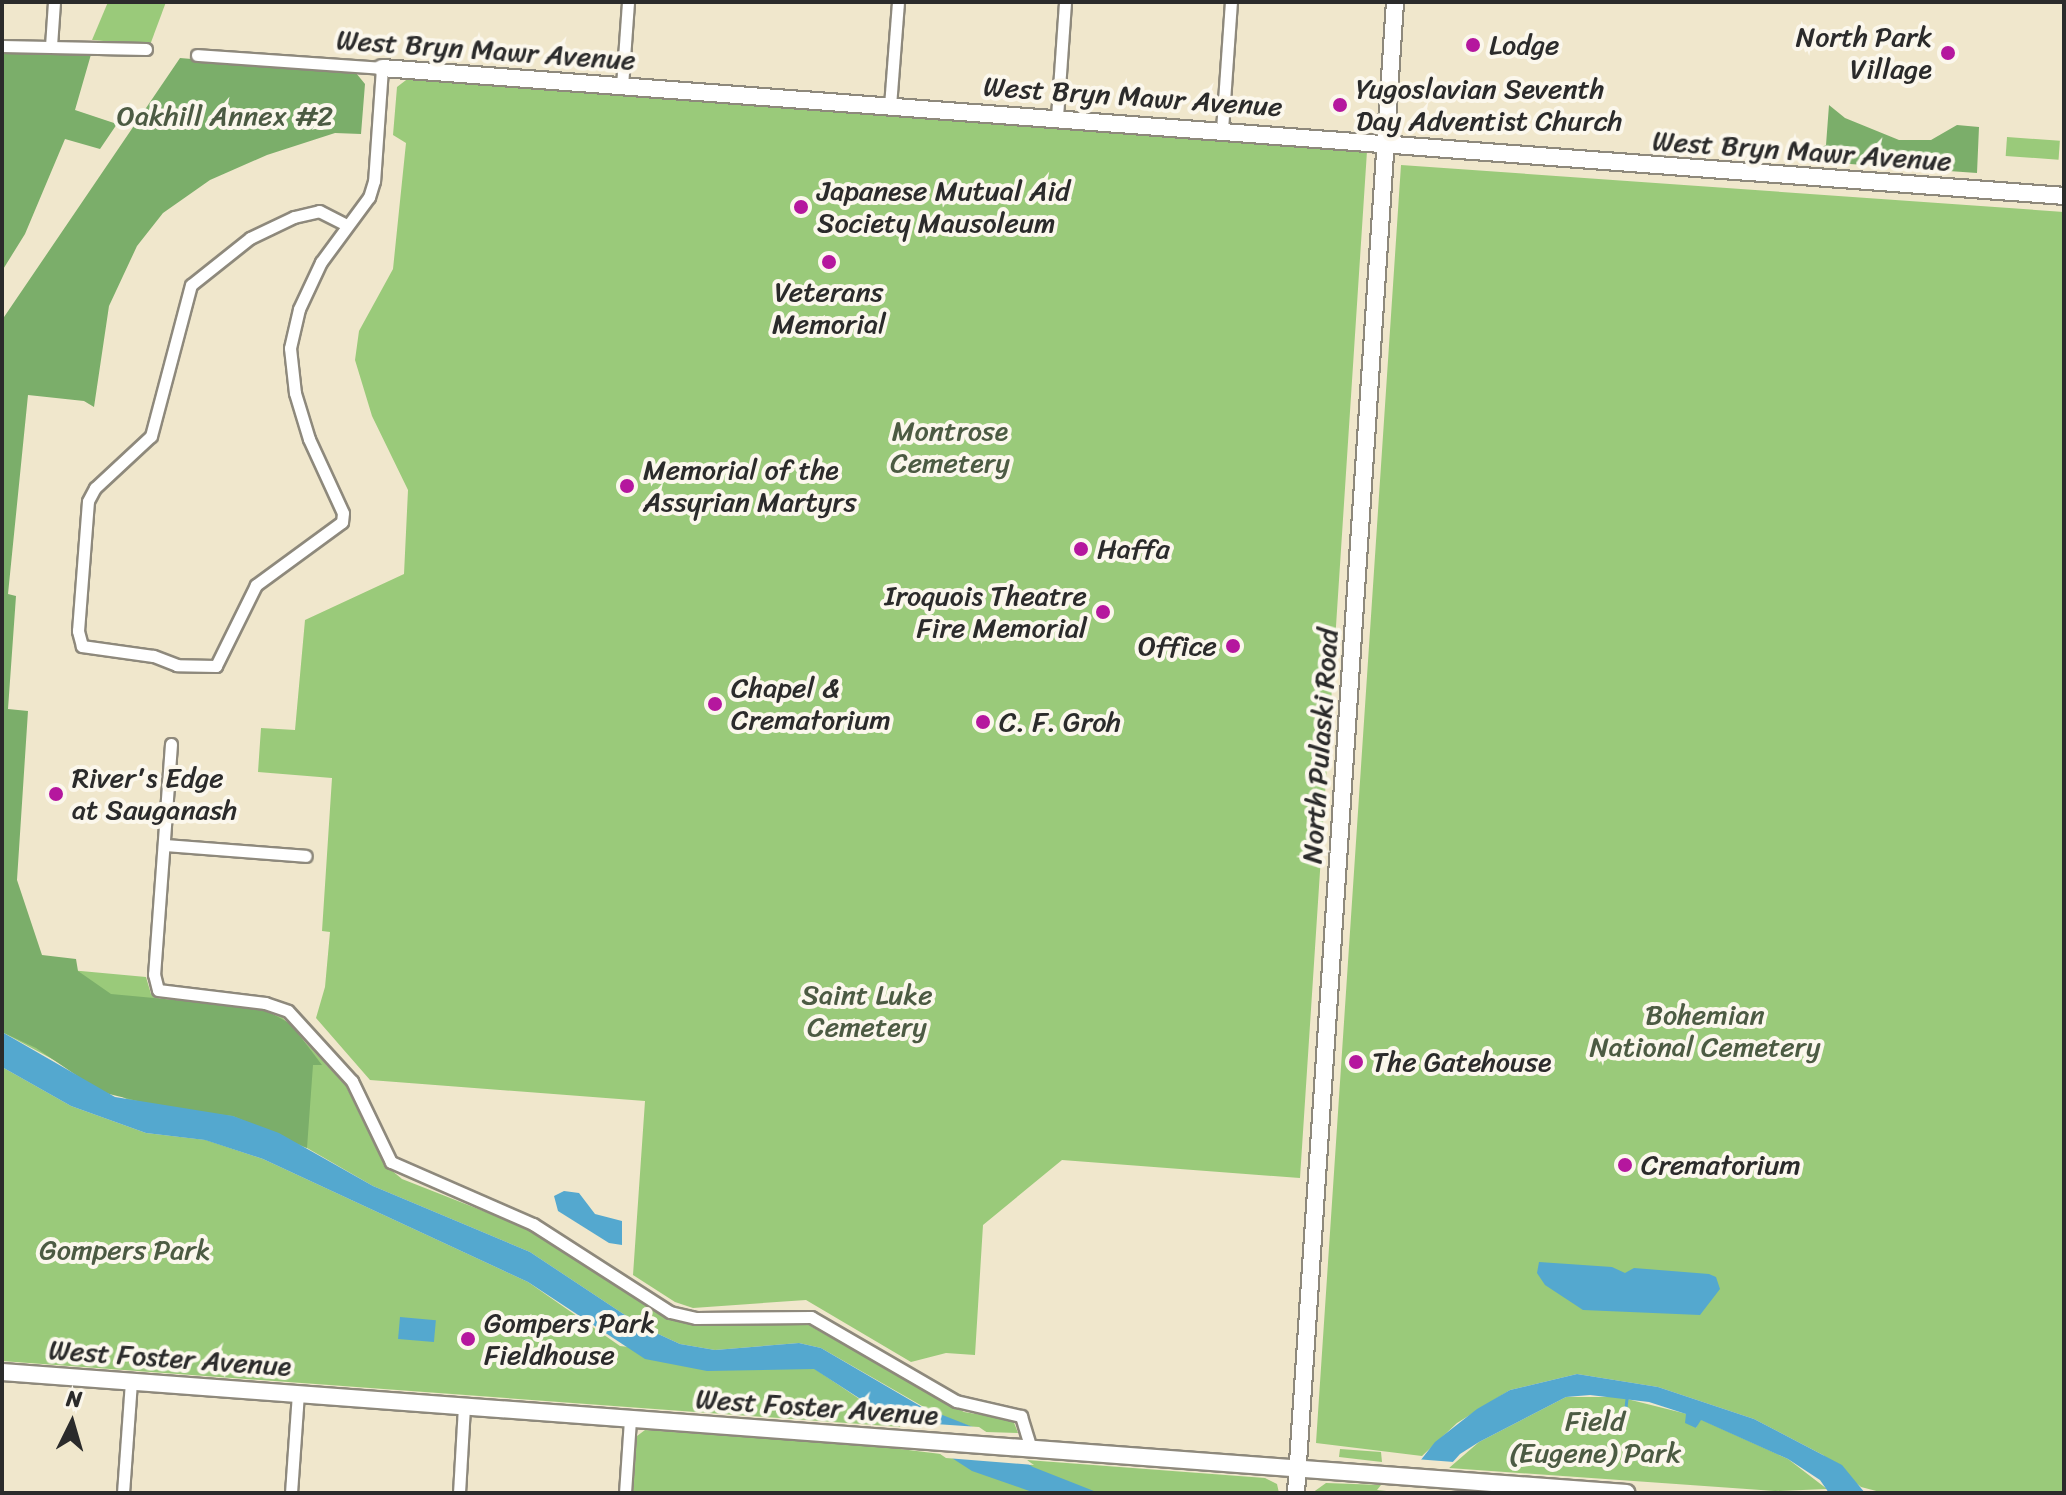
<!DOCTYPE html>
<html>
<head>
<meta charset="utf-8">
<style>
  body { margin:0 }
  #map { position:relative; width:2066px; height:1495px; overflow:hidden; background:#f0e7cc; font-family:Sriracha,sans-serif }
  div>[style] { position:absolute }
  .green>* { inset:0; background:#9aca7a; transform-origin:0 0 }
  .forest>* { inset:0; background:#7bae6a }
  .water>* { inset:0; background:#54a8cf; transform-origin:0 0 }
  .pier>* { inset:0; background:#f0e7cc }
  .stream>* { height:3px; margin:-1.5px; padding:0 1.5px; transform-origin:1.5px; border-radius:1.5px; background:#54a8cf }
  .roads { filter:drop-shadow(2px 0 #8e897c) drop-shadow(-2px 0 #8e897c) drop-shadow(0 2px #8e897c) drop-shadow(0 -2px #8e897c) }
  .street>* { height:11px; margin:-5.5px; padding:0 5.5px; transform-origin:5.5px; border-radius:5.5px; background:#fff }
  .secondary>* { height:16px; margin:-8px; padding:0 8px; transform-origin:8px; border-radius:8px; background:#fff }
  .dots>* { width:22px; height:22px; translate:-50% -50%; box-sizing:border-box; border:4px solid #fbf7ec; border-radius:50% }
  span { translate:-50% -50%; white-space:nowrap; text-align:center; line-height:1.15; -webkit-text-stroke:8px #fbf7ec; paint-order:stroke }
  .poi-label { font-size:28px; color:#2b2b2b }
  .right { translate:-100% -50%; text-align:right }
  .left { translate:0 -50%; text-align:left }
  .street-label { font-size:28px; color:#2b2b2b }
  .park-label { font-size:28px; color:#4c5b43 }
  .frame { position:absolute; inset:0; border:4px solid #2b2b2b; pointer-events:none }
  .north { position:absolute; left:32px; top:1383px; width:80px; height:80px; -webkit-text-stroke:6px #fbf7ec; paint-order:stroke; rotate:5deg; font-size:22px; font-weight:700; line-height:32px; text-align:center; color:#2b2b2b }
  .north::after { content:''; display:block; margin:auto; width:28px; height:36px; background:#2b2b2b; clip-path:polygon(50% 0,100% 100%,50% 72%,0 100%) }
</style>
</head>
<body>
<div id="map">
  <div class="green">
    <i style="clip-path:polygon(108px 2px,166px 2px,150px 45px,92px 40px)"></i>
    <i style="clip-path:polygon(410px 77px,1367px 151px,1300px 1178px,1062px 1160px,983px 1225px,975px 1355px,946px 1353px,911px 1362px,806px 1300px,693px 1308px,675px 1302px,633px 1275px,645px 1101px,370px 1080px,316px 1018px,325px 987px,330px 932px,322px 931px,332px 778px,258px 772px,261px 728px,295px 730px,305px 620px,404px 574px,408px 490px,372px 416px,355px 360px,359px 331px,393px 269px,406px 143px,393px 135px,397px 87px)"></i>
    <i style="left:2007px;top:137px;width:53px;height:19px;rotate:4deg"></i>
    <i style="clip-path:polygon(1401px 165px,2064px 212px,2064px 1493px,1884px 1493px,1861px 1487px,1823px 1455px,1754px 1419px,1658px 1387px,1577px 1374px,1510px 1390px,1457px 1423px,1422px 1456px,1316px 1443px)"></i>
    <i style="clip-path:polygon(2px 941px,59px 969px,146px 977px,151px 994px,160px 999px,281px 1016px,346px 1086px,384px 1164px,402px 1179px,524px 1227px,673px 1320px,695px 1325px,805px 1323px,964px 1412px,1013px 1420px,1018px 1433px,986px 1432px,936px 1414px,821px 1348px,799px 1343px,715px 1350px,680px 1344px,643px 1327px,530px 1252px,373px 1186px,307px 1148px,203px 1111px,132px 1102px,2px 1032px)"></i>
    <i style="clip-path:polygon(2px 1067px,71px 1106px,146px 1133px,206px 1140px,263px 1159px,528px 1282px,620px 1346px,815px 1369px,901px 1427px,2px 1361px)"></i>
    <i style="clip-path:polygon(1566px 1397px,1619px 1397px,1687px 1414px,1696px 1428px,1700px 1419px,1788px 1459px,1827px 1489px,1775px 1491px,1449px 1468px,1479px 1442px)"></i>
    <i style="clip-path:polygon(645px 1430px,884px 1447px,1031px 1465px,1027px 1460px,1265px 1478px,1277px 1484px,1279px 1493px,633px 1493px,637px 1436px)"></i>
    <i style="clip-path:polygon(1340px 1449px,1381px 1452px,1382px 1462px,1339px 1457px)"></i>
    <i style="clip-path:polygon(1326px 1483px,1381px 1485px,1377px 1490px,1396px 1492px,1312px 1493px)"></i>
  </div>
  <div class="forest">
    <i style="clip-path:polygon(52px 48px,92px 51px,75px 110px,117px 124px,100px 149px,65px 139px,25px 234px,2px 271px,2px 51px)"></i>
    <i style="clip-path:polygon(180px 58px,356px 73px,365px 84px,361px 134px,335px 133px,267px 155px,210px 180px,163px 213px,137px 246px,109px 306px,94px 407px,84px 401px,28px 395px,8px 594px,16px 596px,8px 709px,28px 711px,17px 880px,42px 955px,76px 959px,78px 971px,111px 994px,262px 1008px,291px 1024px,322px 1065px,313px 1065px,307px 1148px,233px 1116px,170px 1109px,101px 1092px,36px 1048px,2px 1032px,2px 320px)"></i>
    <i style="clip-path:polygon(1829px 105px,1845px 118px,1899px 140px,1931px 140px,1957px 125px,1979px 127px,1977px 173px,1822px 162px,1816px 150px,1826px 145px)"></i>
  </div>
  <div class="water">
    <i style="clip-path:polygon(2px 1032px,115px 1097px,233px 1116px,279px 1133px,373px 1186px,530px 1252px,643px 1327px,680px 1344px,715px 1350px,799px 1343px,821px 1348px,922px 1407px,973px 1427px,1033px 1467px,1099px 1493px,1035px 1493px,972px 1471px,814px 1369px,707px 1371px,645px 1359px,528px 1282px,263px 1159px,205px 1140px,146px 1133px,71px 1106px,2px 1067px)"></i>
    <i style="clip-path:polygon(564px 1191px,579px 1193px,595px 1214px,622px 1221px,622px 1245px,609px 1243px,558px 1211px,554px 1196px)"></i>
    <i style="clip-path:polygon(1539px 1262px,1612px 1267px,1625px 1273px,1634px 1268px,1709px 1274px,1716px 1277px,1720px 1289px,1700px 1315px,1583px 1310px,1545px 1285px,1537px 1273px)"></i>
    <i style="left:400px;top:1317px;width:36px;height:22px;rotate:5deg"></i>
    <i style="clip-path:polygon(1577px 1374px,1658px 1387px,1754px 1419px,1842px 1465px,1865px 1493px,1829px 1493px,1820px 1480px,1788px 1459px,1701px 1420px,1696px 1428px,1685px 1423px,1686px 1414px,1649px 1402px,1590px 1395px,1566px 1397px,1479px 1442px,1460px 1454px,1425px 1493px,1395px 1493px,1435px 1442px,1477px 1409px,1510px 1390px)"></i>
  </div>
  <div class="pier">
    <i style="clip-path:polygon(892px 1421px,979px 1427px,1034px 1465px,946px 1458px)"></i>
    <i style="clip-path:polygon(1415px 1459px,1454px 1462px,1427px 1493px,1391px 1491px)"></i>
  </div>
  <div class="stream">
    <i style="left:1625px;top:1411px;width:16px;rotate:-83deg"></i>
  </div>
  <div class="roads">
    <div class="street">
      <i style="left:2px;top:46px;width:144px;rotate:1.2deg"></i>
      <i style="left:51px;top:46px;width:44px;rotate:-86.1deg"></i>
      <i style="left:197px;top:55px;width:185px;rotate:4deg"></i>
      <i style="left:382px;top:68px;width:113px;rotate:94deg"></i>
      <i style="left:374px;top:181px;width:17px;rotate:107deg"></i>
      <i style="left:369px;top:197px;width:81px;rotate:126.4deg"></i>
      <i style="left:321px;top:262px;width:52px;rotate:115.1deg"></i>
      <i style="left:299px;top:309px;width:40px;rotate:103deg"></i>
      <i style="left:290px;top:348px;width:45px;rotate:83.7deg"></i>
      <i style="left:295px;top:393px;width:48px;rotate:73.1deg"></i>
      <i style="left:309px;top:439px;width:81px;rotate:65.3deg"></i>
      <i style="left:343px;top:513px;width:9px;rotate:96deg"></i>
      <i style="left:342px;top:522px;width:107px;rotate:143.8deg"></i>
      <i style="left:256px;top:585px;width:90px;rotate:116.3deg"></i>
      <i style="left:216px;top:666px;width:39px;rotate:-179deg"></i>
      <i style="left:177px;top:665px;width:26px;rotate:-159deg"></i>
      <i style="left:153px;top:656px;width:72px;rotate:-172deg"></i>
      <i style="left:82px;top:646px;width:16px;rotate:-105deg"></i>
      <i style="left:78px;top:631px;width:130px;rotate:-85.6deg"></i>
      <i style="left:88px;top:501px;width:15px;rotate:-62deg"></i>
      <i style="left:95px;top:488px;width:76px;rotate:-42.9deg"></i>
      <i style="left:151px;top:436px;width:156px;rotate:-75.2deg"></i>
      <i style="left:191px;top:285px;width:75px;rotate:-38.5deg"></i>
      <i style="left:250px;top:238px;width:49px;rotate:-25.5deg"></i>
      <i style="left:294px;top:217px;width:26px;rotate:-13deg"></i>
      <i style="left:319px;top:211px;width:29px;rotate:27deg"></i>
      <i style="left:622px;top:86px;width:84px;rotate:-85.9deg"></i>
      <i style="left:890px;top:106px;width:104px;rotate:-85.6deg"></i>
      <i style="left:1057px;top:117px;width:115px;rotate:-86deg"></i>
      <i style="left:1222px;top:130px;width:128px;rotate:-86deg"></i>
      <i style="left:171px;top:744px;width:231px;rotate:94.2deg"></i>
      <i style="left:154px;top:974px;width:16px;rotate:76deg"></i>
      <i style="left:158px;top:990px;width:108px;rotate:6.9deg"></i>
      <i style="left:265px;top:1003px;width:24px;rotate:19deg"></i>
      <i style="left:288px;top:1011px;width:95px;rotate:47.6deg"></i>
      <i style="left:352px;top:1081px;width:90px;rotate:64.3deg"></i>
      <i style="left:391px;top:1162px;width:155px;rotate:23.6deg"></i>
      <i style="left:533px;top:1224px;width:163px;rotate:32.7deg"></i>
      <i style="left:670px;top:1312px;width:27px;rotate:13deg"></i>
      <i style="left:696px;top:1318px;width:115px;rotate:-0.5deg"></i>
      <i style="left:811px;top:1317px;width:168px;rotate:30.1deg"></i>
      <i style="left:956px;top:1401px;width:67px;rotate:13deg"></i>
      <i style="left:1021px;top:1416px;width:34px;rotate:73deg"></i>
      <i style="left:164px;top:845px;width:142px;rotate:4.4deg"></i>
      <i style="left:123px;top:1493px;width:112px;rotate:-85.9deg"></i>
      <i style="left:291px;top:1493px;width:99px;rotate:-86deg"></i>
      <i style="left:459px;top:1493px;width:87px;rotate:-86.7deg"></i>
      <i style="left:625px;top:1493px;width:74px;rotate:-86.1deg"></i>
    </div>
    <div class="secondary">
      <i style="left:382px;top:68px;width:1687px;rotate:4.35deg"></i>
      <i style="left:2px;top:1372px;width:1629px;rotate:4.26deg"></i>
      <i style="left:1296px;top:1493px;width:1494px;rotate:-86.2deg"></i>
    </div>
  </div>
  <div class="dots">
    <i style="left:1473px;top:45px;background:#b5179e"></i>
    <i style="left:1948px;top:53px;background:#b5179e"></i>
    <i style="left:1340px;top:105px;background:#b5179e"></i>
    <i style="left:801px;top:207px;background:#b5179e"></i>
    <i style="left:829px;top:262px;background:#b5179e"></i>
    <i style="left:627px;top:486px;background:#b5179e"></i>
    <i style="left:1081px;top:549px;background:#b5179e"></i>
    <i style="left:1103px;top:612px;background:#b5179e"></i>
    <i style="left:1233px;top:646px;background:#b5179e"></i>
    <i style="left:715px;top:704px;background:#b5179e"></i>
    <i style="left:983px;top:722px;background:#b5179e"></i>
    <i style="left:56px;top:794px;background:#b5179e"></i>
    <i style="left:1356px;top:1062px;background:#b5179e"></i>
    <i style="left:1625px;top:1165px;background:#b5179e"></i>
    <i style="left:468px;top:1339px;background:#b5179e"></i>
  </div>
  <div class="poi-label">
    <span class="right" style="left:1932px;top:53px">North Park<br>Village</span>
    <span class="left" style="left:1489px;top:45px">Lodge</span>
    <span class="left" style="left:1356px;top:105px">Yugoslavian Seventh<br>Day Adventist Church</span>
    <span class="left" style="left:817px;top:207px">Japanese Mutual Aid<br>Society Mausoleum</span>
    <span style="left:829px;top:308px">Veterans<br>Memorial</span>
    <span class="left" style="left:643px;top:486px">Memorial of the<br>Assyrian Martyrs</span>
    <span class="left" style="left:1097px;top:549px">Haffa</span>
    <span class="right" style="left:1087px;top:612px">Iroquois Theatre<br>Fire Memorial</span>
    <span class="right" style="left:1217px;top:646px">Office</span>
    <span class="left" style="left:731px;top:704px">Chapel &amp;<br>Crematorium</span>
    <span class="left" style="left:999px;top:722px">C. F. Groh</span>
    <span class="left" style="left:72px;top:794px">River's Edge<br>at Sauganash</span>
    <span class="left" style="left:1372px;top:1062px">The Gatehouse</span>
    <span class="left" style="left:1641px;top:1165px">Crematorium</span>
    <span class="left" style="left:484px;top:1339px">Gompers Park<br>Fieldhouse</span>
  </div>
  <div class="street-label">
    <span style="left:486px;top:50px;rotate:4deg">West Bryn Mawr Avenue</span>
    <span style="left:1133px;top:97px;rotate:4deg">West Bryn Mawr Avenue</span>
    <span style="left:1802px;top:151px;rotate:4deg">West Bryn Mawr Avenue</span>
    <span style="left:1320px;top:746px;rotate:-86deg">North Pulaski Road</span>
    <span style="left:170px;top:1358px;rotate:4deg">West Foster Avenue</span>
    <span style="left:817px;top:1407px;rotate:4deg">West Foster Avenue</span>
  </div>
  <div class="park-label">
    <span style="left:225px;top:116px">Oakhill Annex #2</span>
    <span style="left:950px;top:447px">Montrose<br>Cemetery</span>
    <span style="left:867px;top:1011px">Saint Luke<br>Cemetery</span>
    <span style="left:1705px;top:1031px">Bohemian<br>National Cemetery</span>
    <span style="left:125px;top:1250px">Gompers Park</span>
    <span style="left:1595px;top:1437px">Field<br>(Eugene) Park</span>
  </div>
  <div class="frame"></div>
  <div class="north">N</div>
</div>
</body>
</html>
